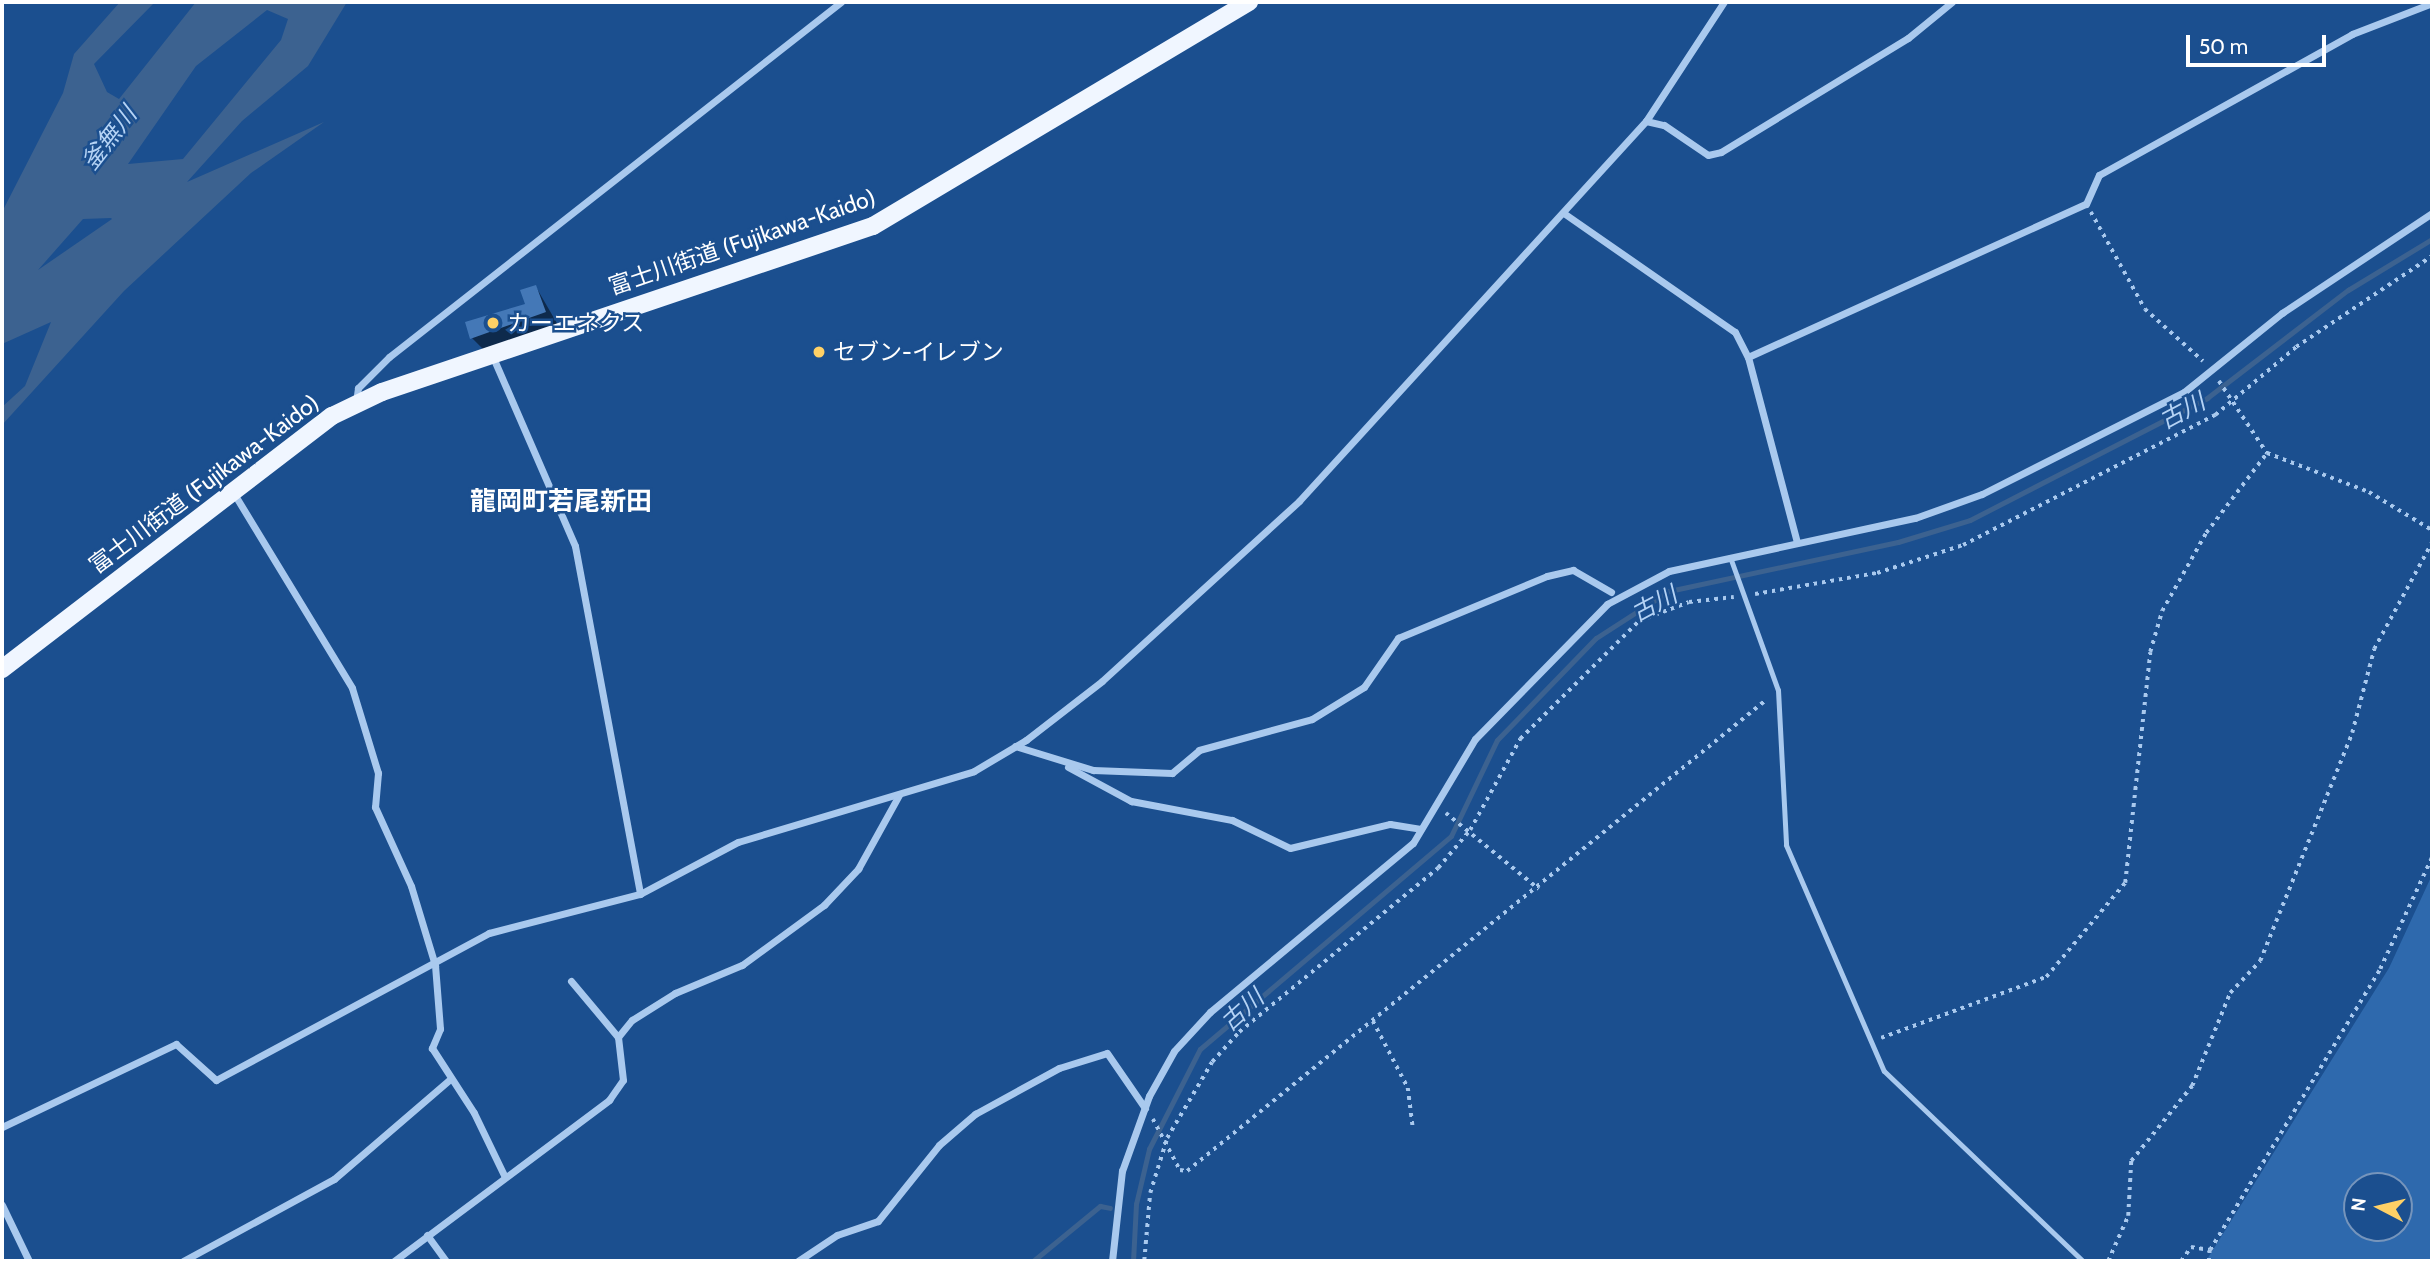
<!DOCTYPE html>
<html>
<head>
<meta charset="utf-8">
<style>
  body { margin:0 }
  #map { position:relative; width:2434px; height:1263px; overflow:hidden; background:#1b4f8f; font-family:Cabin,"Noto Sans JP",sans-serif }
  div>[style] { position:absolute }
  .green>* { inset:0; background:#2e69ad }
  .water>* { inset:0; background:#3c6290 }
  .shadow>* { inset:0; background:#0007 }
  .stream>* { height:5px; margin:-2.5px; padding:0 2.5px; transform-origin:2.5px; border-radius:2.5px; background:#3c6290 }
  .building>* { inset:0; background:#4478b7 }
  .path>* { height:3.5px; margin-top:-1.75px; transform-origin:0; background:repeating-linear-gradient(90deg,#a9c9ee 0 3.5px,transparent 0 8.5px) }
  .service>* { height:5px; margin:-2.5px; padding:0 2.5px; transform-origin:2.5px; border-radius:2.5px; background:#a9c9ee }
  .minor>* { height:7px; margin:-3.5px; padding:0 3.5px; transform-origin:3.5px; border-radius:3.5px; background:#a9c9ee }
  .primary>* { height:18px; margin:-9px; padding:0 9px; transform-origin:9px; border-radius:9px; background:#f0f6ff }
  .dots>* { width:19px; height:19px; translate:-50% -50%; box-sizing:border-box; border:4px solid #1b4f8f; border-radius:50% }
  span { translate:-50% -50%; white-space:nowrap; text-align:center; line-height:1.15; -webkit-text-stroke:5px #1b4f8f; paint-order:stroke }
  .street-label { font-size:23px; color:#fff }
  .poi-label { font-size:23px; color:#fff }
  .left { translate:0 -50%; text-align:left }
  .water-label { font-size:24px; color:#b5d3f5; font-style:italic }
  .quarter-label { font-size:26px; color:#fff; font-weight:700 }
  .frame { position:absolute; inset:0; border:4px solid #fff; pointer-events:none }
  .north { position:absolute; left:2343px; top:1172px; width:70px; height:70px; box-sizing:border-box; background:#1b4f8f; border:2px solid #7695bc; border-radius:50%; rotate:277deg; font-size:19px; font-weight:700; line-height:28px; text-align:center; color:#fff }
  .north::after { content:''; display:block; margin:auto; width:24px; height:32px; background:#ffd166; clip-path:polygon(50% 0,100% 100%,50% 72%,0 100%) }
  .scale { position:absolute; left:2186px; top:35px; width:140px; height:32px; box-sizing:border-box; border:4px solid #fff; border-top:0; padding-left:9px; font-size:21px; line-height:24px; white-space:nowrap; color:#fff; -webkit-text-stroke:5px #1b4f8f; paint-order:stroke }
</style>
</head>
<body>
<div id="map">
  <div class="green">
    <i style="clip-path:polygon(evenodd,2432px 875px,2432px 1261px,2206px 1261px,2389px 968px,2432px 875px,2357px 1186px,2399px 1186px,2399px 1228px,2357px 1228px,2357px 1186px)"></i>
  </div>
  <div class="water">
    <i style="clip-path:polygon(evenodd,120px 2px,155px 2px,94px 64px,107px 92px,119px 99px,196px 2px,347px 2px,308px 66px,242px 121px,187px 182px,324px 122px,251px 173px,124px 291px,2px 425px,2px 407px,25px 386px,51px 322px,2px 344px,2px 212px,63px 93px,74px 54px,120px 2px,267px 10px,288px 19px,281px 40px,183px 159px,128px 164px,196px 66px,267px 10px,120px 2px,111px 218px,112px 219px,38px 270px,83px 219px,111px 218px)"></i>
  </div>
  <div class="shadow">
    <i style="clip-path:polygon(536px 287px,558px 325px,485px 351px,472px 338px,527px 305px)"></i>
  </div>
  <div class="stream">
    <i style="left:1033px;top:1261px;width:87px;rotate:-39.4deg"></i>
    <i style="left:1100px;top:1206px;width:10px;rotate:11deg"></i>
    <i style="left:1133px;top:1261px;width:57px;rotate:-87deg"></i>
    <i style="left:1136px;top:1204px;width:57px;rotate:-76.7deg"></i>
    <i style="left:1149px;top:1149px;width:112px;rotate:-63deg"></i>
    <i style="left:1200px;top:1049px;width:329px;rotate:-40.3deg"></i>
    <i style="left:1451px;top:836px;width:106px;rotate:-64.4deg"></i>
    <i style="left:1497px;top:740px;width:142px;rotate:-45.9deg"></i>
    <i style="left:1596px;top:638px;width:87px;rotate:-32.8deg"></i>
    <i style="left:1669px;top:591px;width:234px;rotate:-12.1deg"></i>
    <i style="left:1898px;top:542px;width:75px;rotate:-17deg"></i>
    <i style="left:1970px;top:520px;width:267px;rotate:-27.2deg"></i>
    <i style="left:2207px;top:398px;width:178px;rotate:-37.5deg"></i>
    <i style="left:2348px;top:290px;width:98px;rotate:-31.3deg"></i>
  </div>
  <div class="building">
    <i style="clip-path:polygon(536px 285px,546px 312px,470px 339px,465px 322px,525px 304px,520px 290px)"></i>
  </div>
  <div class="path">
    <i style="left:2091px;top:212px;width:111px;rotate:60.9deg"></i>
    <i style="left:2145px;top:309px;width:78px;rotate:41.9deg"></i>
    <i style="left:2219px;top:381px;width:87px;rotate:56.3deg"></i>
    <i style="left:2267px;top:453px;width:109px;rotate:20.9deg"></i>
    <i style="left:2369px;top:492px;width:74px;rotate:31.1deg"></i>
    <i style="left:1755px;top:594px;width:124px;rotate:-9.8deg"></i>
    <i style="left:1877px;top:573px;width:90px;rotate:-18deg"></i>
    <i style="left:1963px;top:545px;width:284px;rotate:-27.3deg"></i>
    <i style="left:2215px;top:415px;width:106px;rotate:-40deg"></i>
    <i style="left:2296px;top:347px;width:164px;rotate:-33.8deg"></i>
    <i style="left:1446px;top:813px;width:120px;rotate:39.3deg"></i>
    <i style="left:1373px;top:1021px;width:76px;rotate:62.4deg"></i>
    <i style="left:1408px;top:1088px;width:40px;rotate:82.9deg"></i>
    <i style="left:1881px;top:1038px;width:176px;rotate:-20.3deg"></i>
    <i style="left:2046px;top:977px;width:123px;rotate:-50deg"></i>
    <i style="left:2125px;top:883px;width:232px;rotate:-83.8deg"></i>
    <i style="left:2150px;top:652px;width:43px;rotate:-73.7deg"></i>
    <i style="left:2162px;top:611px;width:90px;rotate:-60.6deg"></i>
    <i style="left:2206px;top:533px;width:101px;rotate:-52.7deg"></i>
    <i style="left:1153px;top:1119px;width:58px;rotate:62.1deg"></i>
    <i style="left:1180px;top:1170px;width:7px;rotate:8deg"></i>
    <i style="left:1187px;top:1171px;width:746px;rotate:-39.13deg"></i>
    <i style="left:2210px;top:1250px;width:328px;rotate:-58.8deg"></i>
    <i style="left:2380px;top:969px;width:123px;rotate:-65.1deg"></i>
    <i style="left:1144px;top:1261px;width:68px;rotate:-85deg"></i>
    <i style="left:1150px;top:1193px;width:58px;rotate:-72.8deg"></i>
    <i style="left:1167px;top:1138px;width:88px;rotate:-59.4deg"></i>
    <i style="left:1212px;top:1062px;width:40px;rotate:-48deg"></i>
    <i style="left:1239px;top:1032px;width:258px;rotate:-39.5deg"></i>
    <i style="left:1438px;top:868px;width:50px;rotate:-49.9deg"></i>
    <i style="left:1470px;top:830px;width:104px;rotate:-61.2deg"></i>
    <i style="left:1520px;top:739px;width:168px;rotate:-44.8deg"></i>
    <i style="left:1639px;top:621px;width:53px;rotate:-20.8deg"></i>
    <i style="left:1689px;top:602px;width:45px;rotate:-6.3deg"></i>
    <i style="left:2108px;top:1261px;width:49px;rotate:-66deg"></i>
    <i style="left:2128px;top:1216px;width:55px;rotate:-86.9deg"></i>
    <i style="left:2131px;top:1161px;width:97px;rotate:-50.9deg"></i>
    <i style="left:2192px;top:1086px;width:100px;rotate:-67.8deg"></i>
    <i style="left:2230px;top:993px;width:44px;rotate:-46.8deg"></i>
    <i style="left:2260px;top:961px;width:246px;rotate:-68deg"></i>
    <i style="left:2352px;top:733px;width:87px;rotate:-75.3deg"></i>
    <i style="left:2374px;top:649px;width:122px;rotate:-61.5deg"></i>
    <i style="left:2181px;top:1261px;width:17px;rotate:-54deg"></i>
    <i style="left:2191px;top:1247px;width:19px;rotate:9deg"></i>
    <i style="left:2210px;top:1250px;width:11px;rotate:95deg"></i>
  </div>
  <div class="service">
    <i style="left:1730px;top:557px;width:141px;rotate:70.2deg"></i>
    <i style="left:1778px;top:690px;width:155px;rotate:87deg"></i>
    <i style="left:1786px;top:845px;width:246px;rotate:66.6deg"></i>
    <i style="left:1884px;top:1071px;width:275px;rotate:43.7deg"></i>
  </div>
  <div class="minor">
    <i style="left:1646px;top:121px;width:18px;rotate:13deg"></i>
    <i style="left:1664px;top:125px;width:53px;rotate:34.3deg"></i>
    <i style="left:1708px;top:155px;width:13px;rotate:-13deg"></i>
    <i style="left:1721px;top:152px;width:219px;rotate:-31.4deg"></i>
    <i style="left:1908px;top:38px;width:57px;rotate:-39.3deg"></i>
    <i style="left:1565px;top:214px;width:207px;rotate:34.8deg"></i>
    <i style="left:1735px;top:332px;width:28px;rotate:63deg"></i>
    <i style="left:1748px;top:357px;width:191px;rotate:75.2deg"></i>
    <i style="left:492px;top:355px;width:208px;rotate:66.5deg"></i>
    <i style="left:575px;top:546px;width:354px;rotate:79.4deg"></i>
    <i style="left:1748px;top:357px;width:371px;rotate:-24.4deg"></i>
    <i style="left:2086px;top:204px;width:32px;rotate:-66deg"></i>
    <i style="left:2099px;top:175px;width:290px;rotate:-29.1deg"></i>
    <i style="left:2352px;top:34px;width:86px;rotate:-21.2deg"></i>
    <i style="left:356px;top:402px;width:14px;rotate:-82deg"></i>
    <i style="left:358px;top:388px;width:44px;rotate:-45deg"></i>
    <i style="left:389px;top:357px;width:575px;rotate:-38.15deg"></i>
    <i style="left:233px;top:492px;width:229px;rotate:58.7deg"></i>
    <i style="left:352px;top:688px;width:89px;rotate:73deg"></i>
    <i style="left:378px;top:773px;width:34px;rotate:95deg"></i>
    <i style="left:375px;top:807px;width:87px;rotate:65.5deg"></i>
    <i style="left:411px;top:886px;width:83px;rotate:73.1deg"></i>
    <i style="left:435px;top:965px;width:64px;rotate:85.5deg"></i>
    <i style="left:440px;top:1029px;width:21px;rotate:113deg"></i>
    <i style="left:432px;top:1048px;width:77px;rotate:57.1deg"></i>
    <i style="left:474px;top:1113px;width:71px;rotate:64.2deg"></i>
    <i style="left:1015px;top:746px;width:82px;rotate:17.1deg"></i>
    <i style="left:1093px;top:770px;width:79px;rotate:2.2deg"></i>
    <i style="left:1172px;top:773px;width:35px;rotate:-40deg"></i>
    <i style="left:1199px;top:750px;width:117px;rotate:-15.3deg"></i>
    <i style="left:1312px;top:719px;width:61px;rotate:-31.6deg"></i>
    <i style="left:1364px;top:687px;width:60px;rotate:-55.2deg"></i>
    <i style="left:1398px;top:638px;width:161px;rotate:-22.6deg"></i>
    <i style="left:1547px;top:576px;width:27px;rotate:-13deg"></i>
    <i style="left:1573px;top:570px;width:44px;rotate:30.1deg"></i>
    <i style="left:1068px;top:767px;width:72px;rotate:28.4deg"></i>
    <i style="left:1131px;top:801px;width:103px;rotate:10.7deg"></i>
    <i style="left:1232px;top:820px;width:64px;rotate:25.8deg"></i>
    <i style="left:1290px;top:848px;width:103px;rotate:-13.5deg"></i>
    <i style="left:1390px;top:824px;width:31px;rotate:9deg"></i>
    <i style="left:571px;top:981px;width:73px;rotate:50deg"></i>
    <i style="left:2px;top:1127px;width:193px;rotate:-25.5deg"></i>
    <i style="left:176px;top:1044px;width:54px;rotate:42deg"></i>
    <i style="left:216px;top:1080px;width:310px;rotate:-28.3deg"></i>
    <i style="left:489px;top:933px;width:156px;rotate:-14.5deg"></i>
    <i style="left:640px;top:894px;width:111px;rotate:-28deg"></i>
    <i style="left:738px;top:842px;width:246px;rotate:-16.7deg"></i>
    <i style="left:974px;top:771px;width:61px;rotate:-30.8deg"></i>
    <i style="left:1026px;top:740px;width:96px;rotate:-37.8deg"></i>
    <i style="left:1102px;top:681px;width:267px;rotate:-42.4deg"></i>
    <i style="left:1299px;top:501px;width:515px;rotate:-47.6deg"></i>
    <i style="left:1646px;top:121px;width:142px;rotate:-56.8deg"></i>
    <i style="left:2px;top:1205px;width:62px;rotate:64.3deg"></i>
    <i style="left:427px;top:1235px;width:32px;rotate:54deg"></i>
    <i style="left:183px;top:1261px;width:172px;rotate:-28.5deg"></i>
    <i style="left:334px;top:1179px;width:152px;rotate:-40.7deg"></i>
    <i style="left:394px;top:1261px;width:269px;rotate:-36.8deg"></i>
    <i style="left:609px;top:1100px;width:24px;rotate:-55deg"></i>
    <i style="left:623px;top:1080px;width:43px;rotate:-96.6deg"></i>
    <i style="left:618px;top:1037px;width:22px;rotate:-51deg"></i>
    <i style="left:632px;top:1020px;width:51px;rotate:-32.1deg"></i>
    <i style="left:675px;top:993px;width:73px;rotate:-22.7deg"></i>
    <i style="left:742px;top:965px;width:102px;rotate:-36.2deg"></i>
    <i style="left:824px;top:905px;width:50px;rotate:-46.6deg"></i>
    <i style="left:858px;top:869px;width:85px;rotate:-61deg"></i>
    <i style="left:798px;top:1261px;width:47px;rotate:-33.7deg"></i>
    <i style="left:837px;top:1235px;width:43px;rotate:-18.9deg"></i>
    <i style="left:878px;top:1221px;width:97px;rotate:-51.2deg"></i>
    <i style="left:939px;top:1145px;width:48px;rotate:-40.7deg"></i>
    <i style="left:975px;top:1114px;width:96px;rotate:-28.7deg"></i>
    <i style="left:1059px;top:1068px;width:50px;rotate:-17.4deg"></i>
    <i style="left:1107px;top:1053px;width:67px;rotate:55.4deg"></i>
    <i style="left:1112px;top:1261px;width:91px;rotate:-83.7deg"></i>
    <i style="left:1122px;top:1171px;width:80px;rotate:-70.2deg"></i>
    <i style="left:1149px;top:1096px;width:51px;rotate:-60.9deg"></i>
    <i style="left:1174px;top:1051px;width:53px;rotate:-47.3deg"></i>
    <i style="left:1210px;top:1012px;width:264px;rotate:-39.8deg"></i>
    <i style="left:1413px;top:843px;width:121px;rotate:-59.2deg"></i>
    <i style="left:1475px;top:739px;width:189px;rotate:-45.6deg"></i>
    <i style="left:1607px;top:604px;width:70px;rotate:-28deg"></i>
    <i style="left:1669px;top:571px;width:252px;rotate:-12.2deg"></i>
    <i style="left:1915px;top:518px;width:71px;rotate:-19.7deg"></i>
    <i style="left:1982px;top:494px;width:226px;rotate:-26.8deg"></i>
    <i style="left:2184px;top:392px;width:126px;rotate:-38.9deg"></i>
    <i style="left:2282px;top:313px;width:180px;rotate:-33.7deg"></i>
  </div>
  <div class="primary">
    <i style="left:2px;top:669px;width:416px;rotate:-37.5deg"></i>
    <i style="left:332px;top:416px;width:55px;rotate:-25.6deg"></i>
    <i style="left:382px;top:392px;width:518px;rotate:-18.68deg"></i>
    <i style="left:873px;top:226px;width:438px;rotate:-30.8deg"></i>
  </div>
  <div class="dots">
    <i style="left:493px;top:323px;background:#ffd166"></i>
    <i style="left:819px;top:352px;background:#ffd166"></i>
  </div>
  <div class="street-label">
    <span style="left:742px;top:242px;rotate:-19deg">富士川街道 (Fujikawa-Kaido)</span>
    <span style="left:204px;top:484px;rotate:-37deg">富士川街道 (Fujikawa-Kaido)</span>
  </div>
  <div class="poi-label">
    <span class="left" style="left:507px;top:323px">カーエネクス</span>
    <span class="left" style="left:833px;top:352px">セブン-イレブン</span>
  </div>
  <div class="water-label">
    <span style="left:109px;top:138px;rotate:-52deg">釜無川</span>
    <span style="left:2182px;top:411px;rotate:-28deg">古川</span>
    <span style="left:1654px;top:604px;rotate:-28deg">古川</span>
    <span style="left:1242px;top:1010px;rotate:-42deg">古川</span>
  </div>
  <div class="quarter-label">
    <span style="left:561px;top:502px">龍岡町若尾新田</span>
  </div>
  <div class="frame"></div>
  <div class="north">N</div>
  <div class="scale">50 m</div>
</div>
</body>
</html>
